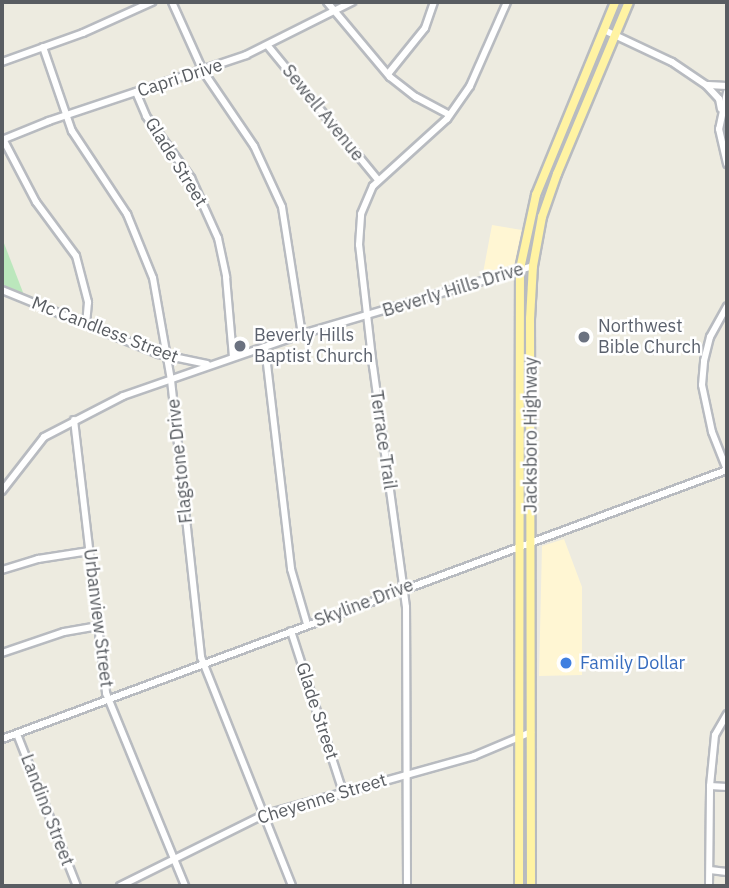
<!DOCTYPE html>
<html>
<head>
<meta charset="utf-8">
<style>
  body { margin:0 }
  #map { position:relative; width:729px; height:888px; overflow:hidden; background:#edebe0; font-family:"IBM Plex Sans",sans-serif }
  div>[style] { position:absolute }
  .commercial>* { inset:0; background:#fff6d3 }
  .green>* { inset:0; background:#bbe7bc }
  .roads { filter:drop-shadow(2px 0 #b8bbc0) drop-shadow(-2px 0 #b8bbc0) drop-shadow(0 2px #b8bbc0) drop-shadow(0 -2px #b8bbc0) }
  .minor>* { height:6px; margin:-3px; padding:0 3px; transform-origin:3px; border-radius:3px; background:#fff }
  .major>* { height:8px; margin:-4px; padding:0 4px; transform-origin:4px; border-radius:4px; background:#fff3a3 }
  .dots>* { width:19px; height:19px; translate:-50% -50%; box-sizing:border-box; border:4px solid #fff; border-radius:50% }
  span { translate:-50% -50%; white-space:nowrap; text-align:center; line-height:1.15; -webkit-text-stroke:5px #fff; paint-order:stroke }
  .street-label { font-size:18px; color:#595d62 }
  .worship-label { font-size:18px; color:#5b616d }
  .left { translate:0 -50%; text-align:left }
  .shop-label { font-size:18px; color:#366cbe }
  .frame { position:absolute; inset:0; border:4px solid #595d62; pointer-events:none }
</style>
</head>
<body>
<div id="map">
  <div class="commercial">
    <i style="clip-path:polygon(492px 225px,522px 230px,515px 264px,483px 273px)"></i>
    <i style="clip-path:polygon(564px 539px,582px 587px,582px 675px,539px 676px,542px 546px)"></i>
  </div>
  <div class="green">
    <i style="clip-path:polygon(2px 238px,24px 295px,2px 286px)"></i>
  </div>
  <div class="roads">
    <div class="minor">
      <i style="left:172px;top:2px;width:76px;rotate:65.8deg"></i>
      <i style="left:203px;top:71px;width:91px;rotate:55.8deg"></i>
      <i style="left:254px;top:146px;width:67px;rotate:65.3deg"></i>
      <i style="left:282px;top:207px;width:129px;rotate:81.1deg"></i>
      <i style="left:327px;top:2px;width:98px;rotate:50deg"></i>
      <i style="left:390px;top:77px;width:33px;rotate:38deg"></i>
      <i style="left:416px;top:97px;width:38px;rotate:28deg"></i>
      <i style="left:604px;top:30px;width:75px;rotate:25.2deg"></i>
      <i style="left:672px;top:62px;width:41px;rotate:34.1deg"></i>
      <i style="left:706px;top:85px;width:19px;rotate:47deg"></i>
      <i style="left:719px;top:99px;width:10px;rotate:79deg"></i>
      <i style="left:268px;top:46px;width:173px;rotate:50.6deg"></i>
      <i style="left:43px;top:47px;width:89px;rotate:71deg"></i>
      <i style="left:72px;top:131px;width:100px;rotate:56.5deg"></i>
      <i style="left:127px;top:214px;width:69px;rotate:67.9deg"></i>
      <i style="left:153px;top:278px;width:104px;rotate:80deg"></i>
      <i style="left:171px;top:380px;width:279px;rotate:83.8deg"></i>
      <i style="left:201px;top:657px;width:246px;rotate:68.3deg"></i>
      <i style="left:2px;top:62px;width:86px;rotate:-19.7deg"></i>
      <i style="left:83px;top:33px;width:76px;rotate:-24.2deg"></i>
      <i style="left:388px;top:74px;width:59px;rotate:-51.2deg"></i>
      <i style="left:425px;top:28px;width:28px;rotate:-71deg"></i>
      <i style="left:708px;top:85px;width:19px;rotate:3deg"></i>
      <i style="left:136px;top:92px;width:26px;rotate:67deg"></i>
      <i style="left:146px;top:116px;width:77px;rotate:54deg"></i>
      <i style="left:191px;top:178px;width:66px;rotate:65.8deg"></i>
      <i style="left:218px;top:238px;width:40px;rotate:78deg"></i>
      <i style="left:226px;top:277px;width:80px;rotate:85deg"></i>
      <i style="left:727px;top:92px;width:38px;rotate:102deg"></i>
      <i style="left:719px;top:129px;width:36px;rotate:77deg"></i>
      <i style="left:3px;top:139px;width:71px;rotate:62.4deg"></i>
      <i style="left:36px;top:202px;width:67px;rotate:53.5deg"></i>
      <i style="left:76px;top:256px;width:48px;rotate:75.4deg"></i>
      <i style="left:88px;top:302px;width:21px;rotate:95deg"></i>
      <i style="left:2px;top:140px;width:51px;rotate:-22deg"></i>
      <i style="left:49px;top:121px;width:208px;rotate:-18.5deg"></i>
      <i style="left:246px;top:55px;width:119px;rotate:-26.6deg"></i>
      <i style="left:2px;top:290px;width:170px;rotate:22.2deg"></i>
      <i style="left:159px;top:354px;width:49px;rotate:11.8deg"></i>
      <i style="left:265px;top:347px;width:224px;rotate:83.3deg"></i>
      <i style="left:291px;top:569px;width:57px;rotate:73.8deg"></i>
      <i style="left:74px;top:420px;width:275px;rotate:83.3deg"></i>
      <i style="left:106px;top:693px;width:209px;rotate:67.7deg"></i>
      <i style="left:727px;top:470px;width:41px;rotate:-111.5deg"></i>
      <i style="left:712px;top:432px;width:48px;rotate:-102deg"></i>
      <i style="left:702px;top:385px;width:24px;rotate:-85deg"></i>
      <i style="left:704px;top:361px;width:25px;rotate:-76deg"></i>
      <i style="left:710px;top:337px;width:35px;rotate:-61deg"></i>
      <i style="left:2px;top:491px;width:68px;rotate:-52.1deg"></i>
      <i style="left:44px;top:437px;width:89px;rotate:-27.4deg"></i>
      <i style="left:123px;top:396px;width:189px;rotate:-19.1deg"></i>
      <i style="left:302px;top:334px;width:241px;rotate:-16.4deg"></i>
      <i style="left:2px;top:570px;width:38px;rotate:-17deg"></i>
      <i style="left:38px;top:559px;width:52px;rotate:-8.9deg"></i>
      <i style="left:291px;top:631px;width:169px;rotate:72.1deg"></i>
      <i style="left:2px;top:653px;width:65px;rotate:-18.7deg"></i>
      <i style="left:64px;top:632px;width:35px;rotate:-10deg"></i>
      <i style="left:17px;top:734px;width:163px;rotate:68.5deg"></i>
      <i style="left:2px;top:739px;width:773px;rotate:-20.36deg"></i>
      <i style="left:710px;top:786px;width:17px;rotate:3deg"></i>
      <i style="left:710px;top:870px;width:17px;rotate:7deg"></i>
      <i style="left:120px;top:886px;width:160px;rotate:-26.4deg"></i>
      <i style="left:263px;top:815px;width:219px;rotate:-15.6deg"></i>
      <i style="left:474px;top:756px;width:62px;rotate:-22.8deg"></i>
      <i style="left:407px;top:886px;width:279px;rotate:-90.2deg"></i>
      <i style="left:406px;top:607px;width:242px;rotate:-97.8deg"></i>
      <i style="left:373px;top:367px;width:123px;rotate:-96.5deg"></i>
      <i style="left:359px;top:245px;width:31px;rotate:-86deg"></i>
      <i style="left:361px;top:214px;width:30px;rotate:-67deg"></i>
      <i style="left:373px;top:186px;width:100px;rotate:-42.2deg"></i>
      <i style="left:447px;top:119px;width:40px;rotate:-55.1deg"></i>
      <i style="left:470px;top:86px;width:92px;rotate:-66.2deg"></i>
      <i style="left:709px;top:886px;width:100px;rotate:-89.4deg"></i>
      <i style="left:710px;top:786px;width:51px;rotate:-84.4deg"></i>
      <i style="left:715px;top:735px;width:24px;rotate:-60deg"></i>
    </div>
    <div class="major">
      <i style="left:519px;top:886px;width:617px;rotate:-89.91deg"></i>
      <i style="left:520px;top:269px;width:76px;rotate:-77.8deg"></i>
      <i style="left:536px;top:195px;width:209px;rotate:-67.7deg"></i>
      <i style="left:531px;top:886px;width:567px;rotate:-90.1deg"></i>
      <i style="left:530px;top:319px;width:53px;rotate:-86.8deg"></i>
      <i style="left:533px;top:266px;width:50px;rotate:-79.6deg"></i>
      <i style="left:542px;top:217px;width:46px;rotate:-70.8deg"></i>
      <i style="left:557px;top:174px;width:186px;rotate:-67.3deg"></i>
    </div>
  </div>
  <div class="dots">
    <i style="left:584px;top:337px;background:#6b7280"></i>
    <i style="left:240px;top:346px;background:#6b7280"></i>
    <i style="left:566px;top:663px;background:#3f7fe0"></i>
  </div>
  <div class="street-label">
    <span style="left:180px;top:78px;rotate:-18deg">Capri Drive</span>
    <span style="left:323px;top:113px;rotate:51deg">Sewell Avenue</span>
    <span style="left:176px;top:162px;rotate:58deg">Glade Street</span>
    <span style="left:453px;top:290px;rotate:-17deg">Beverly Hills Drive</span>
    <span style="left:105px;top:330px;rotate:21deg">Mc Candless Street</span>
    <span style="left:531px;top:435px;rotate:-90deg">Jacksboro Highway</span>
    <span style="left:383px;top:440px;rotate:82deg">Terrace Trail</span>
    <span style="left:180px;top:461px;rotate:-96deg">Flagstone Drive</span>
    <span style="left:364px;top:603px;rotate:-21deg">Skyline Drive</span>
    <span style="left:98px;top:618px;rotate:83deg">Urbanview Street</span>
    <span style="left:317px;top:711px;rotate:72deg">Glade Street</span>
    <span style="left:322px;top:799px;rotate:-17deg">Cheyenne Street</span>
    <span style="left:47px;top:810px;rotate:69deg">Landino Street</span>
  </div>
  <div class="worship-label">
    <span class="left" style="left:598px;top:337px">Northwest<br>Bible Church</span>
    <span class="left" style="left:254px;top:346px">Beverly Hills<br>Baptist Church</span>
  </div>
  <div class="shop-label">
    <span class="left" style="left:580px;top:663px">Family Dollar</span>
  </div>
  <div class="frame"></div>
</div>
</body>
</html>
